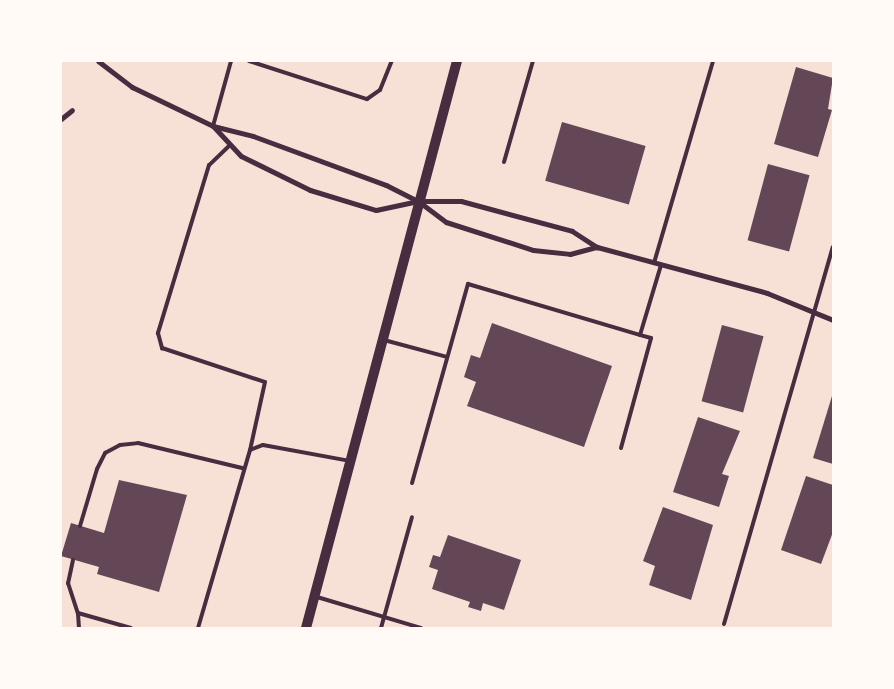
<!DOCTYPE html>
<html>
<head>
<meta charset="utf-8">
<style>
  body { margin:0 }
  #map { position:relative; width:894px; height:689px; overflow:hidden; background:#f7e1d7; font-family:Karla,sans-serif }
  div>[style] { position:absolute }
  .building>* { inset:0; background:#644757; transform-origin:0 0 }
  .service>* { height:4px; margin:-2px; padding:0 2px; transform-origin:2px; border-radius:2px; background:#4a2c40 }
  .minor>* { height:5px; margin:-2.5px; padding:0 2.5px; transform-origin:2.5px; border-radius:2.5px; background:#4a2c40 }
  .secondary>* { height:10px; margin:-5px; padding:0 5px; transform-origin:5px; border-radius:5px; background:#4a2c40 }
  span { translate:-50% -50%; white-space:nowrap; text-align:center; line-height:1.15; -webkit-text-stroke:4px #fffaf5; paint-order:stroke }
  .frame { position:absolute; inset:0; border:62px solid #fffaf5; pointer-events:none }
</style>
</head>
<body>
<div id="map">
  <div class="building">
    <i style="clip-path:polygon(796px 67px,833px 78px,828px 109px,832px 110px,818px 157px,774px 144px)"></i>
    <i style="left:562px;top:122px;width:87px;height:61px;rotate:16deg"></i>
    <i style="left:768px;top:164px;width:43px;height:79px;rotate:15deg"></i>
    <i style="clip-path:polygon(492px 323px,612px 366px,584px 447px,467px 406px,476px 382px,464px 377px,471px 355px,480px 358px)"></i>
    <i style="left:722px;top:325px;width:43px;height:79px;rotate:15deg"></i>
    <i style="clip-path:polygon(832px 396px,833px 397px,833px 464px,813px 458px)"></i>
    <i style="clip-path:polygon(698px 417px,740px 431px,722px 474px,729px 476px,719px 507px,673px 492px)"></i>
    <i style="clip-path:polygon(806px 476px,833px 485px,833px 532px,821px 564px,781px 550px)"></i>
    <i style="clip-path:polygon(119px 480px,187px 495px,159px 592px,97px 574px,99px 567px,61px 556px,71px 523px,104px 533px)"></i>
    <i style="clip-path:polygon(663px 507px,713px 525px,691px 600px,649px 585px,655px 566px,643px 561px)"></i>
    <i style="clip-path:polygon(448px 535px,521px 560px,504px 610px,483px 603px,481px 611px,468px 607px,470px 602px,432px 589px,438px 570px,429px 567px,433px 555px,440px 557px)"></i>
  </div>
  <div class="service">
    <i style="left:249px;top:61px;width:124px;rotate:17.9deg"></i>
    <i style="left:367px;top:99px;width:16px;rotate:-35deg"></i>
    <i style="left:380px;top:90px;width:31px;rotate:-68deg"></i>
    <i style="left:213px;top:126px;width:67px;rotate:-74.5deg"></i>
    <i style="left:230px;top:145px;width:29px;rotate:136deg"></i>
    <i style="left:209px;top:165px;width:176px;rotate:106.9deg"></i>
    <i style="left:158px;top:333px;width:16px;rotate:75deg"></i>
    <i style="left:162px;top:348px;width:108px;rotate:18.3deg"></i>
    <i style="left:265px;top:382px;width:70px;rotate:102.4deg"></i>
    <i style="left:504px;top:162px;width:105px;rotate:-74deg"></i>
    <i style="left:654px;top:263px;width:210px;rotate:-73.7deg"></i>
    <i style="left:384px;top:340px;width:65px;rotate:15.1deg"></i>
    <i style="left:621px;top:448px;width:114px;rotate:-74.7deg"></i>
    <i style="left:651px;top:338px;width:11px;rotate:-165deg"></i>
    <i style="left:412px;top:483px;width:207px;rotate:-74.3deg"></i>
    <i style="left:468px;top:284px;width:179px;rotate:16.5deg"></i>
    <i style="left:640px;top:335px;width:73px;rotate:-73.3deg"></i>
    <i style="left:80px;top:526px;width:59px;rotate:-73.4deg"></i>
    <i style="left:97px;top:469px;width:18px;rotate:-63deg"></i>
    <i style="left:105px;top:453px;width:17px;rotate:-28deg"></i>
    <i style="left:120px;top:445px;width:18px;rotate:-6deg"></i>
    <i style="left:138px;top:443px;width:107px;rotate:13.5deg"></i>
    <i style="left:73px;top:560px;width:24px;rotate:102deg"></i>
    <i style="left:68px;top:583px;width:32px;rotate:72deg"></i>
    <i style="left:317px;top:597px;width:109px;rotate:16.6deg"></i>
    <i style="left:724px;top:624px;width:392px;rotate:-73.9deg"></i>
    <i style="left:79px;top:628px;width:15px;rotate:-94deg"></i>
    <i style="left:78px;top:613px;width:55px;rotate:15.8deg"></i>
    <i style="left:198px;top:628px;width:185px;rotate:-73.7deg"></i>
    <i style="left:250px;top:450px;width:14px;rotate:-21deg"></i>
    <i style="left:263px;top:445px;width:88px;rotate:10.4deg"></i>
    <i style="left:381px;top:628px;width:115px;rotate:-74.4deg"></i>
  </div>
  <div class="minor">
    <i style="left:98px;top:61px;width:43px;rotate:37.4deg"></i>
    <i style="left:132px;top:87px;width:90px;rotate:25.7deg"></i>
    <i style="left:213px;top:126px;width:41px;rotate:14deg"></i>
    <i style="left:253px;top:136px;width:142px;rotate:20.2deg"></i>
    <i style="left:386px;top:185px;width:36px;rotate:27deg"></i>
    <i style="left:418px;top:201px;width:35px;rotate:37deg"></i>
    <i style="left:446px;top:222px;width:91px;rotate:17.8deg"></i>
    <i style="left:533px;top:250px;width:37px;rotate:6deg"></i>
    <i style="left:570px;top:254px;width:28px;rotate:-15deg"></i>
    <i style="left:61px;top:119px;width:14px;rotate:-39deg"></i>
    <i style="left:213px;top:126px;width:41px;rotate:47deg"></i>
    <i style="left:241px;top:156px;width:77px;rotate:26.2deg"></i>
    <i style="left:310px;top:190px;width:69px;rotate:16.9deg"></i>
    <i style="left:376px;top:210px;width:43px;rotate:-12.1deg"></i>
    <i style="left:418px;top:201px;width:43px"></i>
    <i style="left:461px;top:201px;width:115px;rotate:15.1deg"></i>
    <i style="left:572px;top:231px;width:30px;rotate:33deg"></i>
    <i style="left:597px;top:247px;width:176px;rotate:15.1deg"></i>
    <i style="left:767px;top:293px;width:71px;rotate:22.2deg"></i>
  </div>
  <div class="secondary">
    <i style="left:306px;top:628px;width:587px;rotate:-75.09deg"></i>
  </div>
  <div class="frame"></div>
</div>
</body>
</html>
